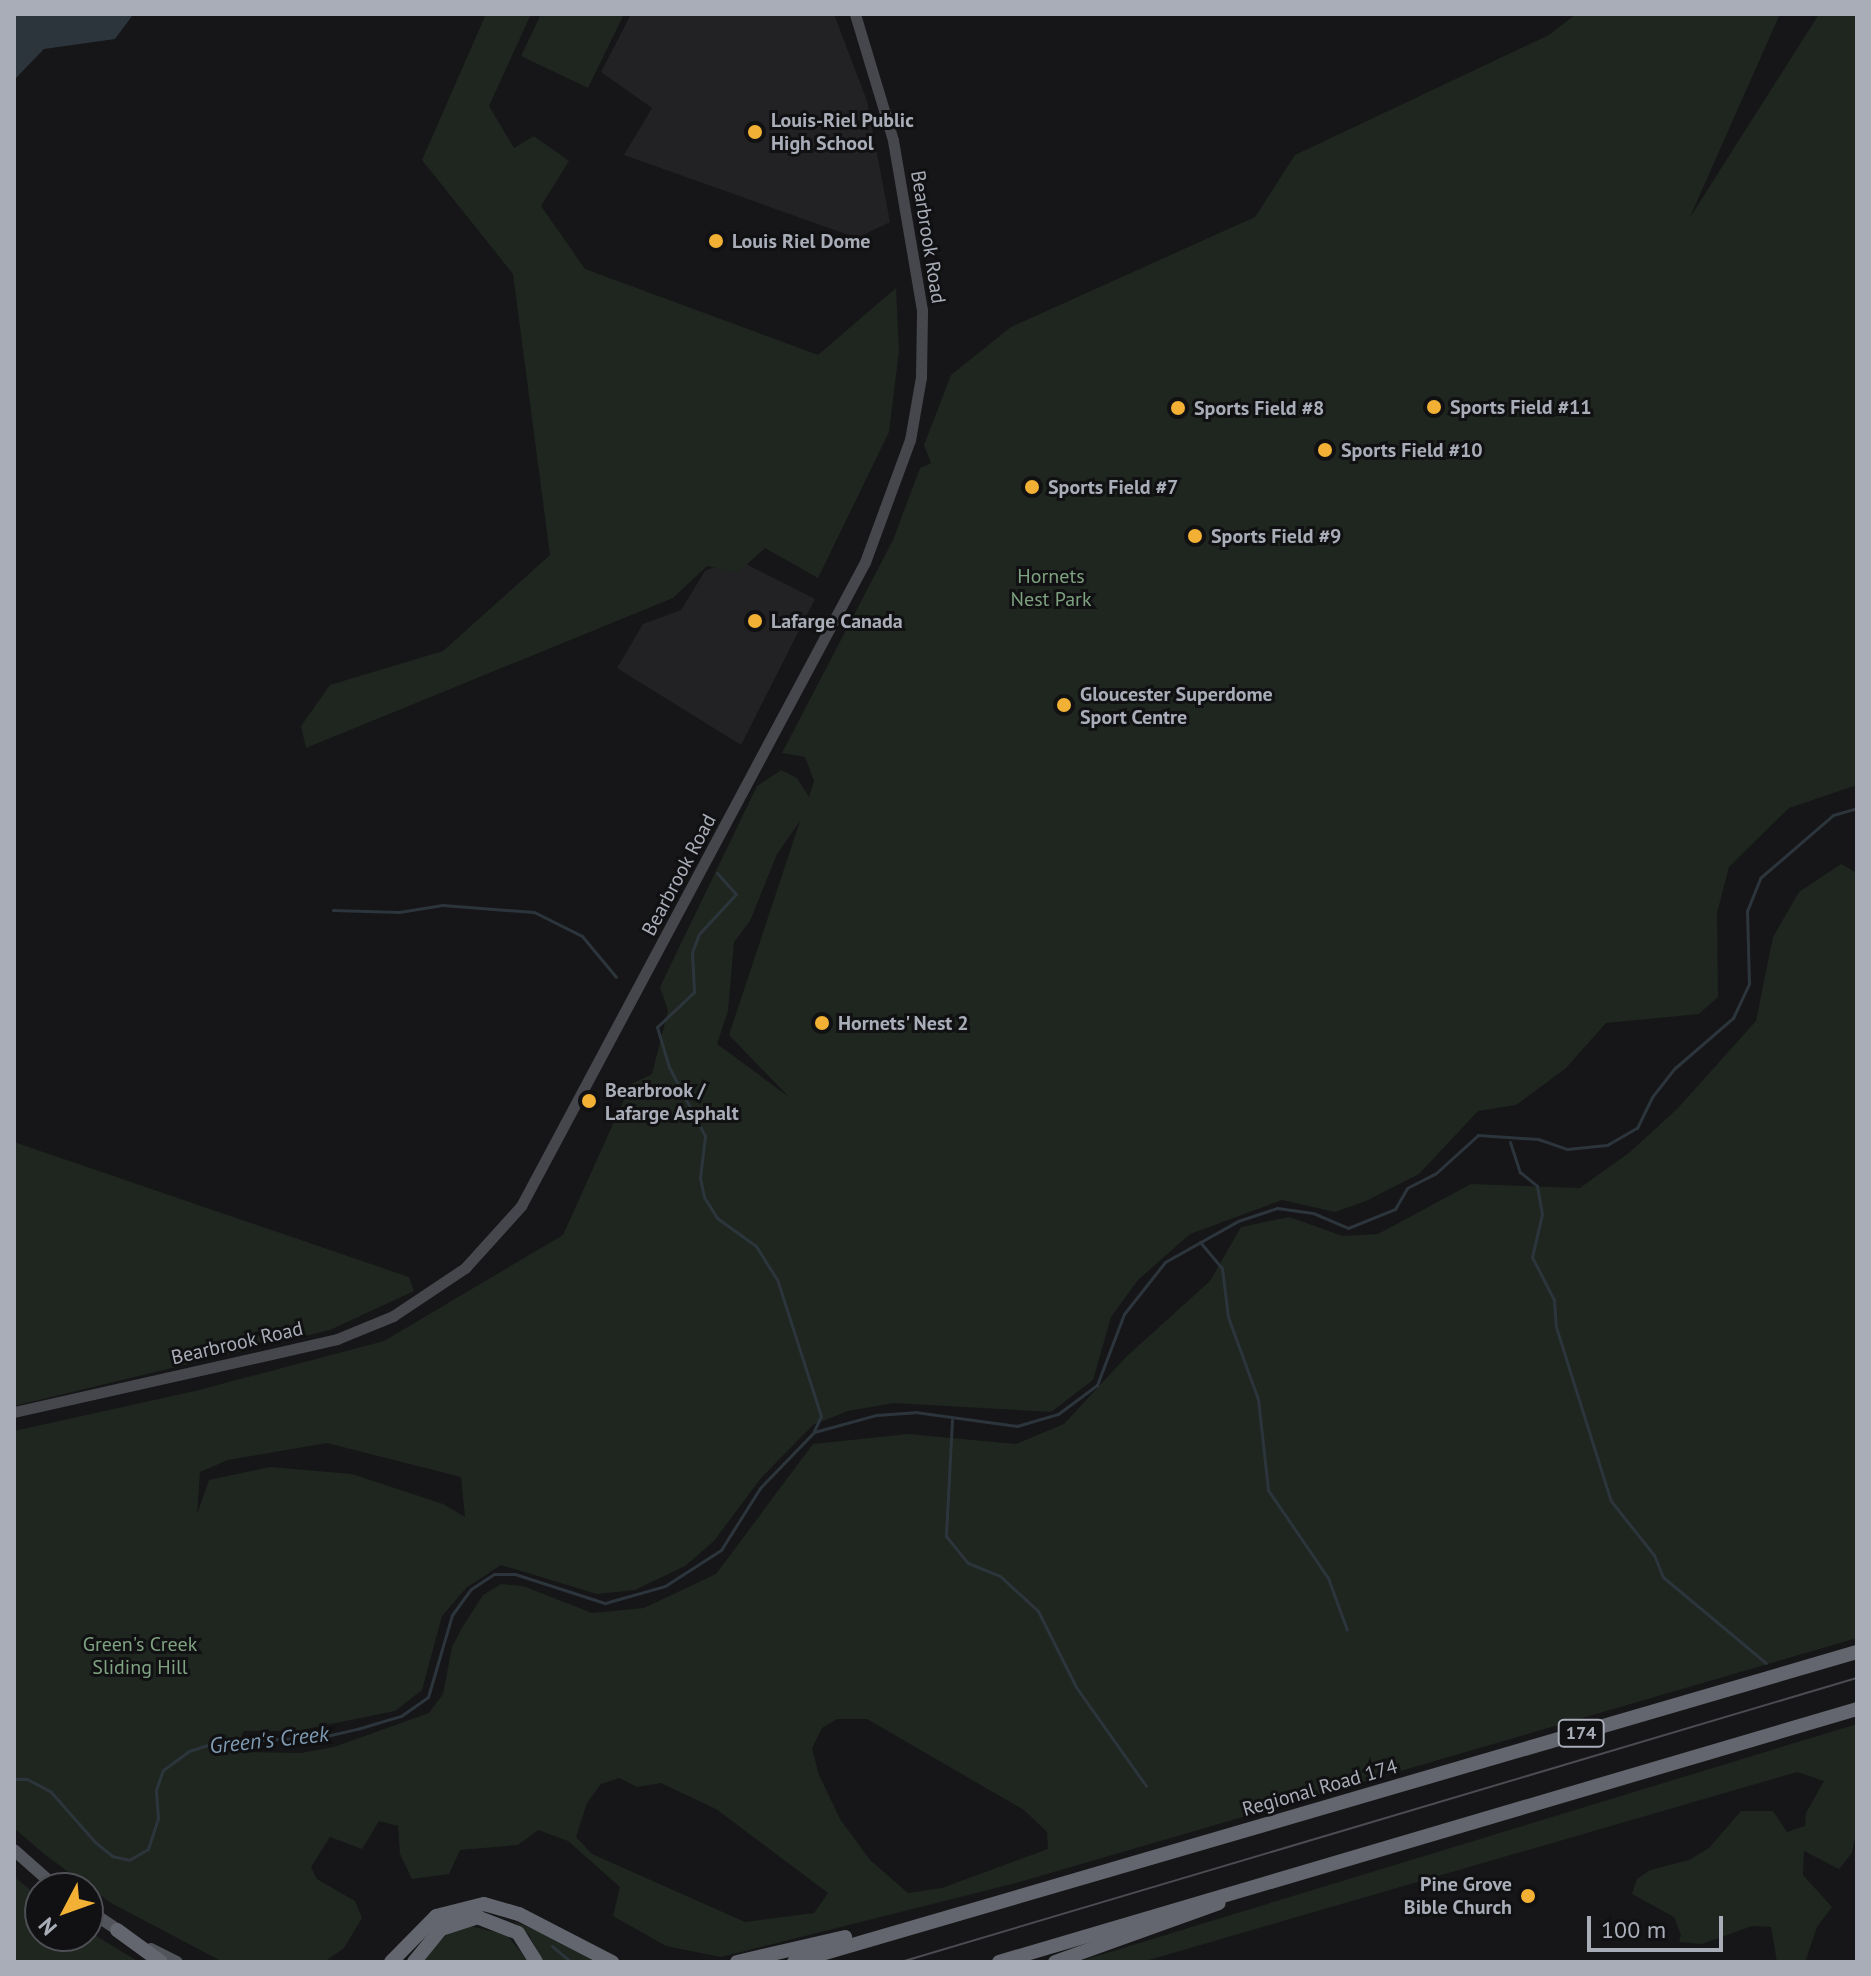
<!DOCTYPE html>
<html>
<head>
<meta charset="utf-8">
<style>
  body { margin:0 }
  #map { position:relative; width:1871px; height:1976px; overflow:hidden; background:#161618; font-family:"PT Sans",sans-serif }
  div>[style] { position:absolute }
  .built>* { inset:0; background:#222225 }
  .green>* { inset:0; background:#1e261f }
  .water>* { inset:0; background:#2c353c }
  .stream>* { height:3px; margin:-1.5px; padding:0 1.5px; transform-origin:1.5px; border-radius:1.5px; background:#2c353c }
  .secondary>* { height:11px; margin:-5.5px; padding:0 5.5px; transform-origin:5.5px; border-radius:5.5px; background:#45474d }
  .primary>* { height:12px; margin:-6px; padding:0 6px; transform-origin:6px; border-radius:6px; background:#53555c }
  .highway>* { height:14px; margin:-7px; padding:0 7px; transform-origin:7px; border-radius:7px; background:#63666e }
  .tram>* { height:2px; margin:-1px; padding:0 1px; transform-origin:1px; border-radius:1px; background:#4a4c52 }
  .dots>* { width:22px; height:22px; translate:-50% -50%; box-sizing:border-box; border:4px solid #111113; border-radius:50% }
  span { translate:-50% -50%; white-space:nowrap; text-align:center; line-height:1.15; -webkit-text-stroke:6px #111113; paint-order:stroke }
  .shield-label span { padding:2px 6px; background:#111113; border:2px solid; border-radius:6px; -webkit-text-stroke-width:0 }
  .shield-label { font-size:18px; color:#a8adb8; font-weight:700 }
  .poi-label { font-size:20px; color:#a8adb8; font-weight:700 }
  .left { translate:0 -50%; text-align:left }
  .right { translate:-100% -50%; text-align:right }
  .street-label { font-size:20px; color:#a8adb8 }
  .park-label { font-size:20px; color:#7fa381 }
  .water-label { font-size:22px; color:#7f9bb3; font-style:italic }
  .frame { position:absolute; inset:0; border:16px solid #a8adb8; pointer-events:none }
  .north { position:absolute; left:24px; top:1872px; width:80px; height:80px; box-sizing:border-box; background:#111113; border:2px solid #4d4f55; border-radius:50%; rotate:229deg; font-size:22px; font-weight:700; line-height:32px; text-align:center; color:#a8adb8 }
  .north::after { content:''; display:block; margin:auto; width:28px; height:36px; background:#f2b134; clip-path:polygon(50% 0,100% 100%,50% 72%,0 100%) }
  .scale { position:absolute; left:1587px; top:1916px; width:136px; height:36px; box-sizing:border-box; border:4px solid #a8adb8; border-top:0; padding-left:10px; font-size:24px; line-height:28px; white-space:nowrap; color:#a8adb8; -webkit-text-stroke:6px #111113; paint-order:stroke }
</style>
</head>
<body>
<div id="map">
  <div class="built">
    <i style="clip-path:polygon(631px 14px,834px 14px,867px 101px,890px 222px,857px 238px,624px 155px,652px 108px,601px 72px)"></i>
    <i style="clip-path:polygon(736px 559px,815px 599px,741px 745px,617px 668px,643px 624px,681px 610px,705px 571px)"></i>
  </div>
  <div class="green">
    <i style="clip-path:polygon(486px 14px,531px 14px,489px 106px,514px 148px,534px 136px,569px 161px,541px 206px,585px 269px,818px 355px,896px 288px,899px 351px,889px 432px,818px 578px,765px 548px,737px 573px,707px 566px,673px 598px,306px 748px,301px 726px,330px 685px,443px 651px,550px 555px,513px 274px,422px 160px)"></i>
    <i style="clip-path:polygon(541px 14px,624px 14px,588px 88px,521px 56px)"></i>
    <i style="clip-path:polygon(evenodd,1576px 14px,1780px 14px,1689px 219px,1819px 14px,1857px 14px,1857px 785px,1789px 808px,1729px 867px,1717px 913px,1718px 997px,1699px 1014px,1606px 1023px,1565px 1069px,1516px 1105px,1478px 1111px,1419px 1174px,1366px 1201px,1335px 1212px,1282px 1200px,1190px 1234px,1138px 1280px,1111px 1317px,1093px 1380px,1051px 1412px,894px 1403px,848px 1411px,813px 1425px,761px 1478px,714px 1541px,685px 1566px,635px 1590px,597px 1594px,501px 1565px,466px 1588px,442px 1616px,422px 1690px,395px 1711px,296px 1731px,244px 1731px,233px 1752px,301px 1753px,334px 1747px,429px 1713px,443px 1694px,452px 1647px,462px 1628px,483px 1595px,501px 1584px,523px 1586px,592px 1613px,644px 1608px,716px 1574px,813px 1444px,908px 1434px,1016px 1444px,1064px 1424px,1126px 1357px,1210px 1281px,1241px 1227px,1289px 1217px,1343px 1236px,1378px 1234px,1471px 1184px,1580px 1188px,1630px 1152px,1677px 1109px,1756px 1021px,1773px 937px,1799px 892px,1841px 864px,1857px 873px,1857px 1638px,1016px 1883px,721px 1957px,666px 1946px,613px 1916px,620px 1887px,568px 1841px,538px 1830px,518px 1845px,460px 1850px,449px 1874px,412px 1879px,400px 1854px,398px 1826px,379px 1821px,362px 1849px,330px 1837px,311px 1867px,317px 1879px,355px 1901px,362px 1918px,344px 1948px,324px 1962px,223px 1962px,111px 1903px,44px 1854px,14px 1828px,14px 1431px,195px 1391px,384px 1341px,563px 1235px,631px 1084px,652px 1074px,668px 1011px,660px 987px,757px 786px,781px 770px,797px 778px,809px 797px,814px 781px,805px 757px,782px 753px,893px 540px,920px 468px,931px 463px,924px 445px,951px 375px,1011px 327px,1255px 217px,1295px 155px,1549px 35px,1576px 14px,800px 821px,729px 1035px,789px 1097px,717px 1044px,728px 1011px,734px 942px,750px 921px,777px 854px,800px 821px,1576px 14px,327px 1443px,461px 1477px,465px 1517px,443px 1504px,352px 1474px,270px 1467px,209px 1480px,197px 1514px,200px 1472px,228px 1460px,327px 1443px,1576px 14px,837px 1719px,867px 1719px,1024px 1810px,1047px 1832px,1048px 1849px,942px 1888px,908px 1893px,870px 1860px,840px 1819px,819px 1775px,812px 1748px,822px 1728px,837px 1719px,1576px 14px,619px 1778px,637px 1787px,661px 1783px,716px 1809px,828px 1893px,814px 1913px,745px 1922px,592px 1854px,576px 1837px,587px 1803px,601px 1784px,619px 1778px)"></i>
    <i style="clip-path:polygon(14px 1142px,409px 1277px,414px 1291px,330px 1330px,14px 1406px)"></i>
    <i style="clip-path:polygon(1857px 1724px,1857px 1827px,1852px 1853px,1839px 1869px,1804px 1851px,1803px 1875px,1832px 1907px,1817px 1927px,1805px 1962px,1777px 1962px,1771px 1927px,1752px 1926px,1702px 1944px,1679px 1942px,1681px 1935px,1674px 1917px,1632px 1894px,1637px 1879px,1650px 1870px,1689px 1860px,1709px 1848px,1741px 1811px,1773px 1811px,1787px 1832px,1805px 1826px,1806px 1813px,1824px 1781px,1797px 1772px,1142px 1962px,1077px 1962px)"></i>
    <i style="clip-path:polygon(14px 1877px,40px 1897px,40px 1936px,88px 1936px,88px 1931px,139px 1962px,14px 1962px)"></i>
    <i style="clip-path:polygon(513px 1921px,540px 1932px,597px 1962px,543px 1962px,529px 1935px)"></i>
    <i style="clip-path:polygon(470px 1926px,507px 1935px,529px 1962px,421px 1962px,447px 1934px)"></i>
  </div>
  <div class="water">
    <i style="clip-path:polygon(14px 14px,132px 14px,132px 16px,115px 39px,44px 49px,14px 80px)"></i>
  </div>
  <div class="stream">
    <i style="left:717px;top:873px;width:28px;rotate:48deg"></i>
    <i style="left:736px;top:894px;width:54px;rotate:132.8deg"></i>
    <i style="left:699px;top:934px;width:19px;rotate:111deg"></i>
    <i style="left:692px;top:952px;width:40px;rotate:87.1deg"></i>
    <i style="left:694px;top:992px;width:51px;rotate:136.6deg"></i>
    <i style="left:657px;top:1027px;width:42px;rotate:73.3deg"></i>
    <i style="left:669px;top:1067px;width:78px;rotate:62.4deg"></i>
    <i style="left:705px;top:1136px;width:42px;rotate:96.8deg"></i>
    <i style="left:700px;top:1178px;width:19px;rotate:78deg"></i>
    <i style="left:704px;top:1197px;width:25px;rotate:58deg"></i>
    <i style="left:717px;top:1218px;width:48px;rotate:35.7deg"></i>
    <i style="left:756px;top:1246px;width:39px;rotate:58deg"></i>
    <i style="left:777px;top:1279px;width:144px;rotate:72.2deg"></i>
    <i style="left:821px;top:1416px;width:17px;rotate:115deg"></i>
    <i style="left:333px;top:910px;width:66px;rotate:1.7deg"></i>
    <i style="left:399px;top:912px;width:44px;rotate:-9.2deg"></i>
    <i style="left:442px;top:905px;width:92px;rotate:4.4deg"></i>
    <i style="left:534px;top:912px;width:54px;rotate:26.6deg"></i>
    <i style="left:582px;top:936px;width:53px;rotate:50.3deg"></i>
    <i style="left:1510px;top:1142px;width:32px;rotate:72deg"></i>
    <i style="left:1520px;top:1172px;width:22px;rotate:39deg"></i>
    <i style="left:1537px;top:1186px;width:28px;rotate:80deg"></i>
    <i style="left:1542px;top:1214px;width:44px;rotate:103.1deg"></i>
    <i style="left:1532px;top:1257px;width:48px;rotate:62.9deg"></i>
    <i style="left:1554px;top:1300px;width:27px;rotate:86deg"></i>
    <i style="left:1556px;top:1327px;width:182px;rotate:72.5deg"></i>
    <i style="left:1611px;top:1501px;width:69px;rotate:51.5deg"></i>
    <i style="left:1654px;top:1555px;width:24px;rotate:68deg"></i>
    <i style="left:1663px;top:1577px;width:134px;rotate:39.9deg"></i>
    <i style="left:1200px;top:1242px;width:34px;rotate:50deg"></i>
    <i style="left:1222px;top:1268px;width:49px;rotate:83deg"></i>
    <i style="left:1228px;top:1317px;width:87px;rotate:69.9deg"></i>
    <i style="left:1258px;top:1399px;width:92px;rotate:83.7deg"></i>
    <i style="left:1268px;top:1490px;width:107px;rotate:55.7deg"></i>
    <i style="left:1328px;top:1578px;width:55px;rotate:69.9deg"></i>
    <i style="left:952px;top:1420px;width:116px;rotate:93deg"></i>
    <i style="left:946px;top:1536px;width:35px;rotate:51deg"></i>
    <i style="left:968px;top:1563px;width:35px;rotate:22deg"></i>
    <i style="left:1000px;top:1576px;width:52px;rotate:42.6deg"></i>
    <i style="left:1038px;top:1611px;width:85px;rotate:63.4deg"></i>
    <i style="left:1076px;top:1687px;width:121px;rotate:54.7deg"></i>
    <i style="left:14px;top:1779px;width:13px"></i>
    <i style="left:27px;top:1779px;width:27px;rotate:28deg"></i>
    <i style="left:51px;top:1792px;width:67px;rotate:48.7deg"></i>
    <i style="left:95px;top:1842px;width:22px;rotate:39deg"></i>
    <i style="left:112px;top:1856px;width:17px;rotate:13deg"></i>
    <i style="left:129px;top:1860px;width:22px;rotate:-30deg"></i>
    <i style="left:148px;top:1849px;width:32px;rotate:-72deg"></i>
    <i style="left:158px;top:1819px;width:29px;rotate:-94deg"></i>
    <i style="left:156px;top:1790px;width:21px;rotate:-71deg"></i>
    <i style="left:163px;top:1770px;width:32px;rotate:-36deg"></i>
    <i style="left:189px;top:1751px;width:28px;rotate:-18deg"></i>
    <i style="left:216px;top:1742px;width:106px;rotate:-2.7deg"></i>
    <i style="left:322px;top:1737px;width:36px;rotate:-13deg"></i>
    <i style="left:357px;top:1729px;width:46px;rotate:-16.5deg"></i>
    <i style="left:401px;top:1716px;width:33px;rotate:-35deg"></i>
    <i style="left:428px;top:1697px;width:85px;rotate:-73.7deg"></i>
    <i style="left:452px;top:1615px;width:32px;rotate:-54deg"></i>
    <i style="left:471px;top:1589px;width:27px;rotate:-33deg"></i>
    <i style="left:494px;top:1574px;width:21px"></i>
    <i style="left:515px;top:1574px;width:95px;rotate:17.9deg"></i>
    <i style="left:605px;top:1603px;width:62px;rotate:-15.8deg"></i>
    <i style="left:665px;top:1586px;width:67px;rotate:-32.7deg"></i>
    <i style="left:721px;top:1550px;width:73px;rotate:-57.8deg"></i>
    <i style="left:760px;top:1488px;width:78px;rotate:-46deg"></i>
    <i style="left:814px;top:1432px;width:64px;rotate:-15.3deg"></i>
    <i style="left:876px;top:1415px;width:39px;rotate:-4deg"></i>
    <i style="left:915px;top:1412px;width:103px;rotate:7.8deg"></i>
    <i style="left:1017px;top:1426px;width:43px;rotate:-16.3deg"></i>
    <i style="left:1058px;top:1414px;width:49px;rotate:-36.6deg"></i>
    <i style="left:1097px;top:1385px;width:76px;rotate:-69.2deg"></i>
    <i style="left:1124px;top:1314px;width:66px;rotate:-51.7deg"></i>
    <i style="left:1165px;top:1262px;width:84px;rotate:-29.3deg"></i>
    <i style="left:1238px;top:1221px;width:41px;rotate:-18.4deg"></i>
    <i style="left:1277px;top:1208px;width:36px;rotate:8deg"></i>
    <i style="left:1313px;top:1213px;width:38px;rotate:23deg"></i>
    <i style="left:1348px;top:1228px;width:51px;rotate:-22deg"></i>
    <i style="left:1395px;top:1209px;width:24px;rotate:-60deg"></i>
    <i style="left:1407px;top:1188px;width:31px;rotate:-27deg"></i>
    <i style="left:1435px;top:1174px;width:58px;rotate:-42.2deg"></i>
    <i style="left:1478px;top:1135px;width:60px;rotate:3.8deg"></i>
    <i style="left:1538px;top:1139px;width:31px;rotate:19deg"></i>
    <i style="left:1567px;top:1149px;width:40px;rotate:-5.7deg"></i>
    <i style="left:1607px;top:1145px;width:34px;rotate:-30deg"></i>
    <i style="left:1637px;top:1128px;width:34px;rotate:-64deg"></i>
    <i style="left:1652px;top:1097px;width:37px;rotate:-52deg"></i>
    <i style="left:1675px;top:1068px;width:77px;rotate:-40.8deg"></i>
    <i style="left:1733px;top:1018px;width:38px;rotate:-65deg"></i>
    <i style="left:1749px;top:983px;width:72px;rotate:-91.6deg"></i>
    <i style="left:1747px;top:911px;width:35px;rotate:-68deg"></i>
    <i style="left:1760px;top:878px;width:96px;rotate:-40.8deg"></i>
    <i style="left:1833px;top:815px;width:25px;rotate:-16deg"></i>
    <i style="left:552px;top:1946px;width:25px;rotate:40deg"></i>
  </div>
  <div class="secondary">
    <i style="left:14px;top:1412px;width:331px;rotate:-12.7deg"></i>
    <i style="left:337px;top:1339px;width:61px;rotate:-22.3deg"></i>
    <i style="left:393px;top:1316px;width:87px;rotate:-33.7deg"></i>
    <i style="left:465px;top:1268px;width:84px;rotate:-47.9deg"></i>
    <i style="left:521px;top:1206px;width:730px;rotate:-61.89deg"></i>
    <i style="left:865px;top:562px;width:130px;rotate:-69.8deg"></i>
    <i style="left:910px;top:440px;width:64px;rotate:-80.1deg"></i>
    <i style="left:921px;top:377px;width:67px;rotate:-89.1deg"></i>
    <i style="left:922px;top:310px;width:172px;rotate:-99.7deg"></i>
    <i style="left:893px;top:140px;width:132px;rotate:-106.8deg"></i>
  </div>
  <div class="primary">
    <i style="left:14px;top:1850px;width:57px;rotate:41.5deg"></i>
    <i style="left:88px;top:1910px;width:43px;rotate:33.7deg"></i>
    <i style="left:151px;top:1949px;width:29px;rotate:27deg"></i>
  </div>
  <div class="highway">
    <i style="left:117px;top:1930px;width:54px;rotate:36deg"></i>
    <i style="left:391px;top:1962px;width:64px;rotate:-45.6deg"></i>
    <i style="left:436px;top:1916px;width:49px;rotate:-14deg"></i>
    <i style="left:484px;top:1904px;width:36px;rotate:16deg"></i>
    <i style="left:519px;top:1914px;width:105px;rotate:27.3deg"></i>
    <i style="left:414px;top:1962px;width:43px;rotate:-50.7deg"></i>
    <i style="left:441px;top:1929px;width:38px;rotate:-18deg"></i>
    <i style="left:477px;top:1917px;width:44px;rotate:21.3deg"></i>
    <i style="left:518px;top:1933px;width:34px;rotate:58deg"></i>
    <i style="left:737px;top:1962px;width:111px;rotate:-13deg"></i>
    <i style="left:794px;top:1962px;width:1107px;rotate:-16.26deg"></i>
    <i style="left:999px;top:1962px;width:895px;rotate:-16.43deg"></i>
    <i style="left:1055px;top:1962px;width:174px;rotate:-19.8deg"></i>
  </div>
  <div class="tram">
    <i style="left:901px;top:1962px;width:997px;rotate:-16.55deg"></i>
  </div>
  <div class="dots">
    <i style="left:755px;top:132px;background:#f2b134"></i>
    <i style="left:716px;top:241px;background:#f2b134"></i>
    <i style="left:1434px;top:407px;background:#f2b134"></i>
    <i style="left:1178px;top:408px;background:#f2b134"></i>
    <i style="left:1325px;top:450px;background:#f2b134"></i>
    <i style="left:1032px;top:487px;background:#f2b134"></i>
    <i style="left:1195px;top:536px;background:#f2b134"></i>
    <i style="left:755px;top:621px;background:#f2b134"></i>
    <i style="left:1064px;top:705px;background:#f2b134"></i>
    <i style="left:822px;top:1023px;background:#f2b134"></i>
    <i style="left:589px;top:1101px;background:#f2b134"></i>
    <i style="left:1528px;top:1896px;background:#f2b134"></i>
  </div>
  <div class="shield-label">
    <span style="left:1581px;top:1733px">174</span>
  </div>
  <div class="poi-label">
    <span class="left" style="left:771px;top:132px">Louis-Riel Public<br>High School</span>
    <span class="left" style="left:732px;top:241px">Louis Riel Dome</span>
    <span class="left" style="left:1450px;top:407px">Sports Field #11</span>
    <span class="left" style="left:1194px;top:408px">Sports Field #8</span>
    <span class="left" style="left:1341px;top:450px">Sports Field #10</span>
    <span class="left" style="left:1048px;top:487px">Sports Field #7</span>
    <span class="left" style="left:1211px;top:536px">Sports Field #9</span>
    <span class="left" style="left:771px;top:621px">Lafarge Canada</span>
    <span class="left" style="left:1080px;top:706px">Gloucester Superdome<br>Sport Centre</span>
    <span class="left" style="left:838px;top:1023px">Hornets' Nest 2</span>
    <span class="left" style="left:605px;top:1102px">Bearbrook /<br>Lafarge Asphalt</span>
    <span class="right" style="left:1512px;top:1896px">Pine Grove<br>Bible Church</span>
  </div>
  <div class="street-label">
    <span style="left:928px;top:237px;rotate:81deg">Bearbrook Road</span>
    <span style="left:679px;top:875px;rotate:-62deg">Bearbrook Road</span>
    <span style="left:237px;top:1343px;rotate:-13deg">Bearbrook Road</span>
    <span style="left:1320px;top:1788px;rotate:-16deg">Regional Road 174</span>
  </div>
  <div class="park-label">
    <span style="left:1051px;top:588px">Hornets<br>Nest Park</span>
    <span style="left:140px;top:1656px">Green's Creek<br>Sliding Hill</span>
  </div>
  <div class="water-label">
    <span style="left:269px;top:1740px;rotate:-6deg">Green's Creek</span>
  </div>
  <div class="frame"></div>
  <div class="north">N</div>
  <div class="scale">100 m</div>
</div>
</body>
</html>
